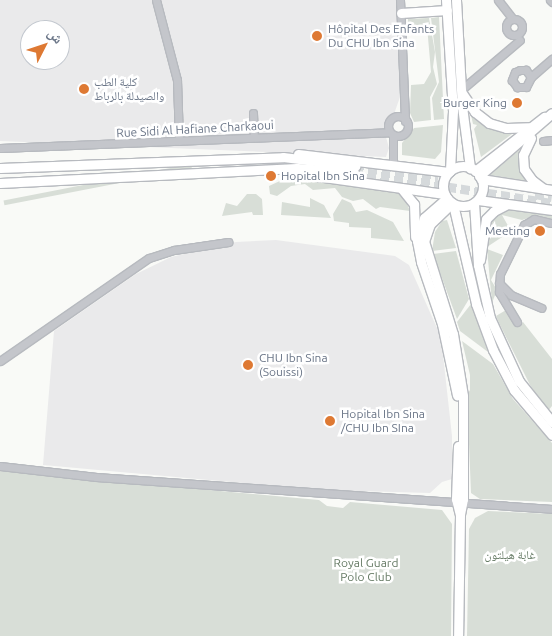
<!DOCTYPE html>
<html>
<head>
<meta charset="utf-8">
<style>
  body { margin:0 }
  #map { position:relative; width:552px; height:636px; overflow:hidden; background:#f9faf7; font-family:Ubuntu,"Noto Naskh Arabic",sans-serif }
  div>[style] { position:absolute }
  .built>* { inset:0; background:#eaeaeb }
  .green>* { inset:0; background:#d8ded7; transform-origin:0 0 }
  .major-tunnel>* { height:9px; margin-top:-4.5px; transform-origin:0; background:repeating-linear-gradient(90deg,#d5d9db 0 9px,transparent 0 13.5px) }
  .roads { filter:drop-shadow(1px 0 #b7babf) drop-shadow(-1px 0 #b7babf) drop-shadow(0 1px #b7babf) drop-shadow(0 -1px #b7babf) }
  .minor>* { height:7px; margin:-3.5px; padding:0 3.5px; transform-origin:3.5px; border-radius:3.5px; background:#c4c6cb }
  .minor>.ring { margin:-3.5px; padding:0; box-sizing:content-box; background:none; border:7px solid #c4c6cb; border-radius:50% }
  .major>* { height:9px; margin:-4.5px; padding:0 4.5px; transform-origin:4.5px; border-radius:4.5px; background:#fff }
  .major>.ring { margin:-4.5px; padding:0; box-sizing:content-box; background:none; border:9px solid #fff; border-radius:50% }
  .dots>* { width:14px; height:14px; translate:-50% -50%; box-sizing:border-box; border:2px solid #fff; border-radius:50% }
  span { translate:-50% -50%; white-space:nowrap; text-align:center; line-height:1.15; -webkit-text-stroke:5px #fff; paint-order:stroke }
  .poi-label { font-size:12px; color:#6a7587 }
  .left { translate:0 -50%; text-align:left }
  .right { translate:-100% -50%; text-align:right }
  .street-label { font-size:12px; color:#6a7587 }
  .park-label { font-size:12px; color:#657a64 }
  .north { position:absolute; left:20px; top:20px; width:50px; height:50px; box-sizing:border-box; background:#fff; border:1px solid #c3c8cf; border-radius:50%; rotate:49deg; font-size:14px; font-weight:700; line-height:20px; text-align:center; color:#6a7587 }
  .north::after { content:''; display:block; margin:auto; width:18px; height:22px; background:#de7933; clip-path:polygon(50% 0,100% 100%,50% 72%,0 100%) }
</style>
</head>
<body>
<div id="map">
  <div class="built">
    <i style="clip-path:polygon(evenodd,0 0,396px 0,400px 97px,386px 137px,389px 148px,386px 157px,0 141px,0 0,30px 30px,60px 30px,60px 60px,30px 60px,30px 30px)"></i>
    <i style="clip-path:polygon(276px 240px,395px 256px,409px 265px,441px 337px,452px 436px,452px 479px,442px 482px,430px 493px,321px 490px,43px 465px,54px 331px,136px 274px,171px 257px,236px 242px)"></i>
  </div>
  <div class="green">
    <i style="clip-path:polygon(439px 17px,444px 119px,434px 120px,432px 98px,439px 82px,431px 18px)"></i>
    <i style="clip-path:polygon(429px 18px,435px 52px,433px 67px,437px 84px,430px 97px,431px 120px,414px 122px,410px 113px,411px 85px,424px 84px,431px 72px,427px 26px,408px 27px,408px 19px)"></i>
    <i style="clip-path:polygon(471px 115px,488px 128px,512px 134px,481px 157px,474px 129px,477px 125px,473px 124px)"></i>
    <i style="clip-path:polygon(443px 125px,441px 152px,435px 159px,402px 155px,402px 143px,414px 128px)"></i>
    <i style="clip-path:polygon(519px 150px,520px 166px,527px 181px,490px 175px)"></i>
    <i style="left:191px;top:164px;width:5px;height:191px;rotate:79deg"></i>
    <i style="clip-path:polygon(282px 180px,319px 181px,403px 194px,410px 211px,380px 207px,376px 209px,363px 199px,353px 201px,342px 197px,335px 188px,313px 190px,305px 184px,291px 186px,277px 196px,270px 194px,269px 186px)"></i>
    <i style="clip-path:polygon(247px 194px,256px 194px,262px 199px,263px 215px,253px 215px,252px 212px,222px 216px,226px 203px,237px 206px)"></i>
    <i style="clip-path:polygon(310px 198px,324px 205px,331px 218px,281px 215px,282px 202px,310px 207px)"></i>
    <i style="clip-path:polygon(342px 199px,351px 203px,356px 212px,367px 210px,393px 222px,404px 241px,371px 238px,371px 228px,349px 227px,349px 223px,334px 221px,333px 214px)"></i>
    <i style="clip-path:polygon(518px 209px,552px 215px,552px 219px,537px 215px,522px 220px,502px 215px,511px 231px,487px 247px,487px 232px,492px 218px,505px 210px)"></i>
    <i style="clip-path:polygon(447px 220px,456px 248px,432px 251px,435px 232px,442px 221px)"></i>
    <i style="clip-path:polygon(487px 249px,503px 255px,491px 280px,497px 290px,492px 303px)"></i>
    <i style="clip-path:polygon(456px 251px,469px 299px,457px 319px,433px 254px)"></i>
    <i style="clip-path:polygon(471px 304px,488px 352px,460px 331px,457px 322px)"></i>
    <i style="clip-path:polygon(506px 310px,517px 327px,523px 322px,552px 359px,552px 406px,548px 411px,530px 385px,499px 323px,496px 316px)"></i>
    <i style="clip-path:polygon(462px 341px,493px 364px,513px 399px,552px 443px,552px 502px,480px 499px,471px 493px,467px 395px,470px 390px,470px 375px)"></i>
    <i style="clip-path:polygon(0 471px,319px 500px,327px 506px,343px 508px,350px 502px,442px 510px,452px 524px,451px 636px,0 636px)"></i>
    <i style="clip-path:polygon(488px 511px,552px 514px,552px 636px,467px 636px,469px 529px,475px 518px)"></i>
  </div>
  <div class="major-tunnel">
    <i style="left:355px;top:166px;width:84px;rotate:8.9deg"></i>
    <i style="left:354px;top:172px;width:200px;rotate:8.9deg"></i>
    <i style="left:535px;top:194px;width:17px;rotate:10deg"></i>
  </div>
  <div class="roads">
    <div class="minor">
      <i style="left:156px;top:0;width:83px;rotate:75.3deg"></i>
      <i style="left:177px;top:80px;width:61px;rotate:88.1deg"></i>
      <i style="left:400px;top:0;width:121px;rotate:87.6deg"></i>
      <i style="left:498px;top:0;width:24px;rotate:52deg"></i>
      <i style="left:550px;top:0;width:3px;rotate:45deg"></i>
      <i class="ring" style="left:506px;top:19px;width:9px;height:9px"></i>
      <i style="left:531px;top:77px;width:9px;rotate:-126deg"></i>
      <i style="left:526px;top:70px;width:6px;rotate:180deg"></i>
      <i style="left:520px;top:70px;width:5px;rotate:158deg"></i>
      <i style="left:515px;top:72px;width:9px;rotate:111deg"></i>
      <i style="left:512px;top:80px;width:9px;rotate:54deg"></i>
      <i style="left:517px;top:87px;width:9px"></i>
      <i style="left:526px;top:87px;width:11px;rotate:-63deg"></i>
      <i style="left:531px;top:77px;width:28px;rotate:-41deg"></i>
      <i style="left:461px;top:90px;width:77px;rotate:-40.3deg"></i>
      <i style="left:253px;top:113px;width:24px;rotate:88deg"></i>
      <i class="ring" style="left:388px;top:116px;width:13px;height:13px"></i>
      <i style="left:543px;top:141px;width:9px;rotate:-6deg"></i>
      <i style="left:0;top:148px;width:390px;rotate:-2.3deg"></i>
      <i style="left:393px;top:164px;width:29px;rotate:-90deg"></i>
      <i style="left:499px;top:283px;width:17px;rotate:45deg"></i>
      <i style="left:511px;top:295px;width:33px;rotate:23deg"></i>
      <i style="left:517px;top:322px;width:35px;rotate:-121deg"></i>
      <i style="left:499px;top:292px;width:18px;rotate:-87deg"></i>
      <i style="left:500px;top:274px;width:55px;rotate:-63.9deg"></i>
      <i style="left:524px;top:225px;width:12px;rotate:-31deg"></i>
      <i style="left:534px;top:219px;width:18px;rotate:13deg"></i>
      <i style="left:0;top:361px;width:181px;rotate:-34.7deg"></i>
      <i style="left:149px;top:258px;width:26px;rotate:-18deg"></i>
      <i style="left:174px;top:250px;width:55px;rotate:-8.4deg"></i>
      <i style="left:0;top:466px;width:97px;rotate:6.5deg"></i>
      <i style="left:96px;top:477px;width:457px;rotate:4deg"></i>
    </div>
    <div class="major">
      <i style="left:446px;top:0;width:111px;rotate:86.4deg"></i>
      <i style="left:453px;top:111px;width:60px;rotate:92.9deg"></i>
      <i style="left:456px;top:0;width:106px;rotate:86.8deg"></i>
      <i style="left:462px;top:106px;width:63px;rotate:82.6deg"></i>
      <i style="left:401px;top:13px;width:46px;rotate:-3.7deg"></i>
      <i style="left:462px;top:93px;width:23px;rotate:56deg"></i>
      <i style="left:475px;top:112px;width:18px;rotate:38deg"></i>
      <i style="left:489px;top:123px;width:18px;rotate:16deg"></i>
      <i style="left:506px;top:128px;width:23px;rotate:-2deg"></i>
      <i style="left:531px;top:138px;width:19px;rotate:115deg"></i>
      <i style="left:523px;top:155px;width:14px;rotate:86deg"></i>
      <i style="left:524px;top:169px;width:14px;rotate:54deg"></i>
      <i style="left:532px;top:180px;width:15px;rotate:37deg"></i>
      <i style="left:298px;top:154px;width:152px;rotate:6.8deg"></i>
      <i class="ring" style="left:443px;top:166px;width:31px;height:31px"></i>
      <i style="left:0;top:168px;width:283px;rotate:-2.2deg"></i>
      <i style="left:283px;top:157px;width:73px;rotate:7.1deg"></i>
      <i style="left:475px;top:171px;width:88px;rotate:-38deg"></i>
      <i style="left:288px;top:172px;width:158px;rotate:8deg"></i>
      <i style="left:479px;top:176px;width:96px;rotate:-40.8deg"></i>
      <i style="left:481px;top:179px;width:72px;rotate:8.8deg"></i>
      <i style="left:0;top:183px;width:297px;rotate:-2.9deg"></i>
      <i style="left:297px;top:168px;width:57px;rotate:4deg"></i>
      <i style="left:401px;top:188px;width:21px;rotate:51deg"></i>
      <i style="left:414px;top:204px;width:33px;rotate:88deg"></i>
      <i style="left:447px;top:198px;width:30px;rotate:139deg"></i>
      <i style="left:424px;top:218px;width:24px;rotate:107deg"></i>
      <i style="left:417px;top:241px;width:21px;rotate:79deg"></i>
      <i style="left:421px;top:262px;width:65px;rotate:71.3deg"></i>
      <i style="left:442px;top:324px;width:73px;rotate:78.1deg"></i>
      <i style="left:478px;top:200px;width:75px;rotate:7.7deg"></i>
      <i style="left:452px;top:203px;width:30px;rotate:136deg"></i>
      <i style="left:430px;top:224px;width:18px;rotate:109deg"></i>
      <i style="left:424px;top:241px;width:97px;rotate:72.7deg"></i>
      <i style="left:453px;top:334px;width:63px;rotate:80.8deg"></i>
      <i style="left:463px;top:396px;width:103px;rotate:90deg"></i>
      <i style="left:463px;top:499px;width:16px;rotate:101deg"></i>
      <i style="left:460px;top:515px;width:121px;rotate:90.9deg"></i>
      <i style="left:474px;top:203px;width:62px;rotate:86.3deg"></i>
      <i style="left:478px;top:265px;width:54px;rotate:77.2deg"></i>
      <i style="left:490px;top:318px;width:69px;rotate:65.3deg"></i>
      <i style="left:519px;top:381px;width:53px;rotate:51.2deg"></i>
      <i style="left:453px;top:204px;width:103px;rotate:77deg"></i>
      <i style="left:476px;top:304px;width:49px;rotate:69.7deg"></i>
      <i style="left:493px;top:350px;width:45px;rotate:62.3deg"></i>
      <i style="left:514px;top:390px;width:59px;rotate:49.8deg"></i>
      <i style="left:480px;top:260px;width:41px;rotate:-81.7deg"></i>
      <i style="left:486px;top:219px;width:11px;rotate:-45deg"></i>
      <i style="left:494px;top:211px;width:13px;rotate:-27deg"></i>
      <i style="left:458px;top:446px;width:53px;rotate:92.2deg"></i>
      <i style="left:456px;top:499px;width:16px;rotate:76deg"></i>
    </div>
  </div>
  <div class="dots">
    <i style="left:317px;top:36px;background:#de7933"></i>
    <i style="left:84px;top:89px;background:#de7933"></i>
    <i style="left:517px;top:103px;background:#de7933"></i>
    <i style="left:271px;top:176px;background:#de7933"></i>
    <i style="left:540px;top:231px;background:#de7933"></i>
    <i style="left:248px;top:365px;background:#de7933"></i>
    <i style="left:330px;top:421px;background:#de7933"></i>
  </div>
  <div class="poi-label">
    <span class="left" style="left:328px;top:36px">Hôpital Des Enfants<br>Du CHU Ibn Sina</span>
    <span class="left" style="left:94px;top:89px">كلية الطب<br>والصيدلة بالرباط</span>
    <span class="right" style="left:507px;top:103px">Burger King</span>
    <span class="left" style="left:281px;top:176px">Hopital Ibn Sina</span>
    <span class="right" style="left:530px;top:231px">Meeting</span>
    <span class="left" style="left:259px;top:365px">CHU Ibn Sina<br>(Souissi)</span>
    <span class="left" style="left:341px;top:421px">Hopital Ibn Sina<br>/CHU Ibn SIna</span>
  </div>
  <div class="street-label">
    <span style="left:195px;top:129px;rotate:-3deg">Rue Sidi Al Hafiane Charkaoui</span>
  </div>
  <div class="park-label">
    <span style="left:510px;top:555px">غابة هيلتون</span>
    <span style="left:366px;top:570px">Royal Guard<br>Polo Club</span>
  </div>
  <div class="north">ش</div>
</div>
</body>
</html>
